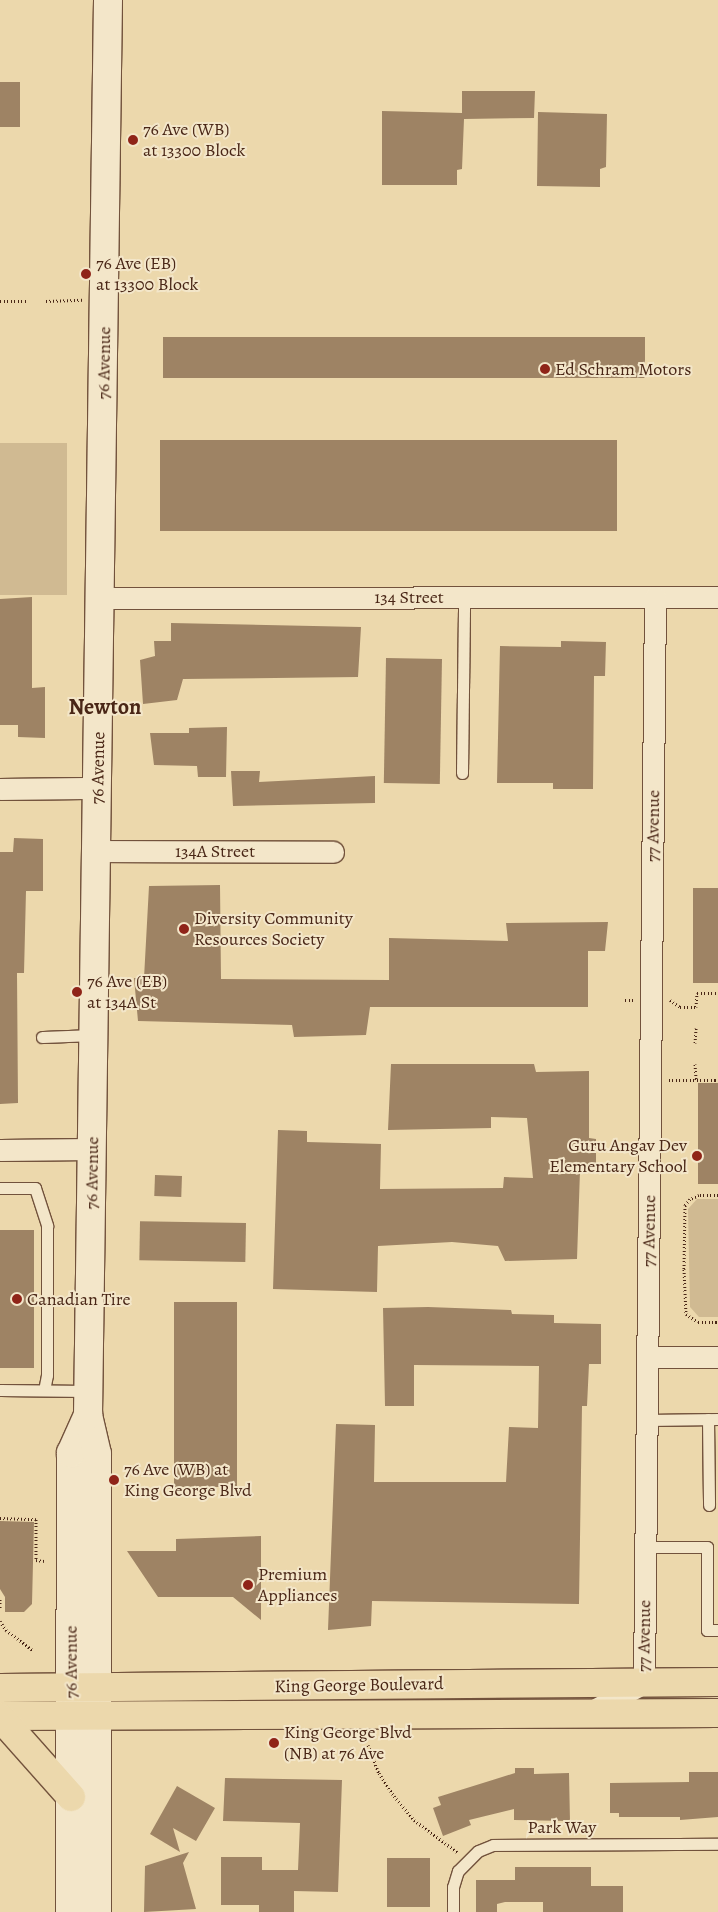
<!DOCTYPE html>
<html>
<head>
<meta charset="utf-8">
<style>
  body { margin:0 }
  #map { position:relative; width:718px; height:1912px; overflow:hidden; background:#ecd8ac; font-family:Alegreya,serif }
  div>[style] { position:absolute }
  .green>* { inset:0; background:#d0ba92; transform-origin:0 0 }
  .building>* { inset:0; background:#9e8364; transform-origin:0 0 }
  .path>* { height:3px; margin-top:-1.5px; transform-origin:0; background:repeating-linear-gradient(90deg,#492616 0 1px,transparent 0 3.5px) }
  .roads { filter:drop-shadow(1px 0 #72523c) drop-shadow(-1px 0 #72523c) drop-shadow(0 1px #72523c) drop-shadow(0 -1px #72523c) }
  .service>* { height:11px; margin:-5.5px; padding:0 5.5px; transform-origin:5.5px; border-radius:5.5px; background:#f3e6c9 }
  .minor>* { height:21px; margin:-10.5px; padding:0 10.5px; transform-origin:10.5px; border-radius:10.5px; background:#f3e6c9 }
  .secondary>* { height:28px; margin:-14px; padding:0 14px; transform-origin:14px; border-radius:14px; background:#f3e6c9 }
  .primary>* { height:28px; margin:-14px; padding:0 14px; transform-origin:14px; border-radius:14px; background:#ecd8ac }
  .dots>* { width:14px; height:14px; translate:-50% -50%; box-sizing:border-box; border:2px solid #f3e6c9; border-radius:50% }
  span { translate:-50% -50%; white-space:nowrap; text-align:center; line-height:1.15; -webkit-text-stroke:4px #f3e6c9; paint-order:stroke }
  .poi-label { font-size:18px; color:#492616 }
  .left { translate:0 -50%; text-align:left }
  .right { translate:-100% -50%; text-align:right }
  .street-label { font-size:18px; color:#492616 }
  .district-label { font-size:22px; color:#492616; font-weight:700 }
</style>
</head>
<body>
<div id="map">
  <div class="green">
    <i style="left:0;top:443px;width:67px;height:152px"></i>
    <i style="clip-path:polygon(697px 1199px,718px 1199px,718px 1317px,699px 1317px,690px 1307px,688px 1209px)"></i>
  </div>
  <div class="building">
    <i style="left:0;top:82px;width:20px;height:45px"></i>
    <i style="clip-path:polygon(462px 91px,535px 91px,534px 118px,464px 119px,462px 169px,457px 170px,457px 185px,382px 185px,382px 111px,462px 113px)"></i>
    <i style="clip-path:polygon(538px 112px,607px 114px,606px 167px,600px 169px,600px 187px,537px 186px)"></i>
    <i style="left:163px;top:337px;width:482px;height:41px"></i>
    <i style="left:617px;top:440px;width:91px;height:457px;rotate:90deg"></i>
    <i style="clip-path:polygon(32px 597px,32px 688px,45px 687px,45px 738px,18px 737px,18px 725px,0 725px,0 599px)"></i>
    <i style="clip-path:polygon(171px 623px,361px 627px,358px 677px,183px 679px,177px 700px,143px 704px,140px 660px,155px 656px,154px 641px,171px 641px)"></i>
    <i style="clip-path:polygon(561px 641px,606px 642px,605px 676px,594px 676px,593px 789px,553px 789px,553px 783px,497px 783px,500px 646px,561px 647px)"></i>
    <i style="left:386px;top:658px;width:56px;height:125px;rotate:1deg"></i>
    <i style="clip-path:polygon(227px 727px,226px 777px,198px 777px,197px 766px,154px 765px,150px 733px,189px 733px,189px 728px)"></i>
    <i style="clip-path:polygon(231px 771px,260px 771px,259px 782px,375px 776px,375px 803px,233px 806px)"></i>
    <i style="clip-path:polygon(14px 838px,43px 839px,43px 891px,26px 891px,24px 973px,17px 973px,18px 1103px,0 1104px,0 852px,13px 852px)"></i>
    <i style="clip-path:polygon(220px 885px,221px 979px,389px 980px,389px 938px,508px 941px,506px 923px,608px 922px,605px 951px,588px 951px,588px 1007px,370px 1007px,366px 1035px,294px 1037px,292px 1025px,138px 1021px,134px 978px,144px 978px,149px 886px)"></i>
    <i style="left:693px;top:888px;width:25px;height:95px"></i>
    <i style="clip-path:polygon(391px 1064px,534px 1064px,536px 1072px,589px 1071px,589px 1138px,596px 1139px,596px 1171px,580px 1171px,577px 1259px,505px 1261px,498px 1246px,452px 1242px,378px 1246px,377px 1292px,273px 1289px,278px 1130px,307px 1131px,307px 1142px,381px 1144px,380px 1189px,503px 1188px,504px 1177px,533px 1178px,527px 1118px,491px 1117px,491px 1128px,388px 1130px)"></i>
    <i style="left:718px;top:1083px;width:101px;height:20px;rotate:90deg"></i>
    <i style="left:155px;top:1175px;width:27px;height:21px;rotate:2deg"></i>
    <i style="left:246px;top:1223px;width:39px;height:106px;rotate:91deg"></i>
    <i style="left:0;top:1230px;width:34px;height:138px"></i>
    <i style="left:174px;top:1302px;width:63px;height:185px"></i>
    <i style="clip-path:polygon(428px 1307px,511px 1310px,512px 1314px,554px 1315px,554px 1323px,601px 1324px,601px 1364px,589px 1364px,587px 1406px,582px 1406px,579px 1604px,372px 1601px,371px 1626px,328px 1630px,336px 1424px,375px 1425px,374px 1482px,506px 1482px,509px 1427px,538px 1428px,539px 1366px,414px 1365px,414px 1406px,385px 1406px,383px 1308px)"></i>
    <i style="clip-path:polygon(0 1521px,34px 1522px,32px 1604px,24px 1612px,5px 1612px,5px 1597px,0 1589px)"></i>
    <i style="clip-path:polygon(261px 1536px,261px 1620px,233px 1597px,158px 1597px,127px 1551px,176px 1551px,176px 1539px)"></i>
    <i style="clip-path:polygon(515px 1768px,534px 1768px,534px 1774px,569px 1773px,570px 1821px,514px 1820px,514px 1809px,469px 1820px,471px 1825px,443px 1836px,433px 1808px,441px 1805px,438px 1797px,515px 1773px)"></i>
    <i style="clip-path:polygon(689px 1772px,718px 1772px,718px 1817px,680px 1820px,680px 1817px,619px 1817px,619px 1813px,610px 1813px,610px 1783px,689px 1782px)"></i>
    <i style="clip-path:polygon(225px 1778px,342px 1780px,338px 1892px,294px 1891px,294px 1912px,259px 1912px,259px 1905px,221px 1905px,221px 1857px,262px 1857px,262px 1870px,298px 1870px,300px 1823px,223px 1821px)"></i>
    <i style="clip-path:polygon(177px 1786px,215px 1808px,196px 1841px,173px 1828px,180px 1852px,150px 1834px)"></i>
    <i style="clip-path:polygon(189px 1852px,183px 1863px,196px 1909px,144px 1912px,145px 1866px)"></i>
    <i style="left:387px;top:1858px;width:43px;height:49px"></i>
    <i style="clip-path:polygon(515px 1867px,591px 1867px,591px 1886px,623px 1886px,623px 1912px,543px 1912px,543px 1902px,505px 1902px,497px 1904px,497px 1912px,476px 1912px,476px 1880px,515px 1880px)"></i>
  </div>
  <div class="path">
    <i style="left:0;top:301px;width:26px"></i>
    <i style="left:46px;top:301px;width:37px;rotate:-2deg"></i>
    <i style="left:625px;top:1000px;width:8px"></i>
    <i style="left:670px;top:1000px;width:12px;rotate:35deg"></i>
    <i style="left:680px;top:1007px;width:16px"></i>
    <i style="left:696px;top:1007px;width:14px;rotate:-86deg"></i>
    <i style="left:697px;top:993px;width:21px"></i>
    <i style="left:695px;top:1043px;width:15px;rotate:-86deg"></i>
    <i style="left:695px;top:1064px;width:16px;rotate:86deg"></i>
    <i style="left:669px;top:1080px;width:49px"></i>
    <i style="left:718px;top:1195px;width:19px;rotate:180deg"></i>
    <i style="left:699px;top:1195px;width:10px;rotate:156deg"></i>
    <i style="left:690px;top:1199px;width:8px;rotate:130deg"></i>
    <i style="left:685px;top:1205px;width:64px;rotate:90.9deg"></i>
    <i style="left:684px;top:1269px;width:45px;rotate:87.5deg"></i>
    <i style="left:686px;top:1314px;width:14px;rotate:34deg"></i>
    <i style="left:698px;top:1322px;width:20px"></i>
    <i style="left:0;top:1518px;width:36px;rotate:2deg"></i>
    <i style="left:36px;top:1519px;width:41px;rotate:90deg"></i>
    <i style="left:36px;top:1560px;width:8px;rotate:7deg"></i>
    <i style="left:0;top:1599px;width:9px;rotate:90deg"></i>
    <i style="left:0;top:1621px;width:11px;rotate:56deg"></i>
    <i style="left:6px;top:1630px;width:34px;rotate:37deg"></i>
    <i style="left:368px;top:1745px;width:30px;rotate:69deg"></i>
    <i style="left:379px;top:1773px;width:27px;rotate:57deg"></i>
    <i style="left:394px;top:1796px;width:31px;rotate:50deg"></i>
    <i style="left:414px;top:1820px;width:54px;rotate:36.7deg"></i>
  </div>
  <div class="roads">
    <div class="service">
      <i style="left:462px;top:773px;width:176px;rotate:-89.3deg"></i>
      <i style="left:42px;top:1037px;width:52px;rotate:-2.2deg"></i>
      <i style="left:0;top:1188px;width:35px"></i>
      <i style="left:35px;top:1188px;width:40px;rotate:72deg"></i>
      <i style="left:47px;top:1226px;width:149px;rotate:90deg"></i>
      <i style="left:47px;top:1375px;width:15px;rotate:101deg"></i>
      <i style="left:0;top:1390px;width:88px;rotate:0.7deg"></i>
      <i style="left:708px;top:1419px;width:86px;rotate:89.3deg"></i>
      <i style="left:647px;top:1420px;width:71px;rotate:-0.8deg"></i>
      <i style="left:645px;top:1547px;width:62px"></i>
      <i style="left:707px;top:1547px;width:83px;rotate:90deg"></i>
      <i style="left:707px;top:1630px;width:11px"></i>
      <i style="left:453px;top:1912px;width:25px;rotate:-90deg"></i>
      <i style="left:453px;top:1887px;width:17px;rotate:-73deg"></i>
      <i style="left:458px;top:1871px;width:28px;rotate:-45deg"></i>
      <i style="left:478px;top:1851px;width:16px;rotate:-22deg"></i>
      <i style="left:493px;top:1845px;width:225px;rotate:-0.3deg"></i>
    </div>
    <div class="minor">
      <i style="left:100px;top:598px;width:618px;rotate:-0.09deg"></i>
      <i style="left:0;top:789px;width:97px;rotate:-0.6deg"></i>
      <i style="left:97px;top:851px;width:236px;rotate:0.2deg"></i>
      <i style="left:0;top:1150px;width:92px;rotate:-0.6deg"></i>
      <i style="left:647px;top:1357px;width:71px"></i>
      <i style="left:590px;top:1712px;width:61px;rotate:-28.2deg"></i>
      <i style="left:644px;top:1683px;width:1086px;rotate:-89.42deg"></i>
    </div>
    <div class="secondary">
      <i style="left:70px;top:1912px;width:459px;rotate:-89.9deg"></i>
      <i style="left:71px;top:1453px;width:42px;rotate:-65.9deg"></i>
      <i style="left:97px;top:1912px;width:458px;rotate:-90deg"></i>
      <i style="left:97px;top:1454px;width:40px;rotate:-103deg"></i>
      <i style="left:88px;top:1415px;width:1415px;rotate:-89.19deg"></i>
    </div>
    <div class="primary">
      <i style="left:0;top:1688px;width:718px;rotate:-0.48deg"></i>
      <i style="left:0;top:1716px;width:718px;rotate:-0.24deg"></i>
      <i style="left:0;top:1717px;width:107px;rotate:48.4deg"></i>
    </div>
  </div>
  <div class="dots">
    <i style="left:133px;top:140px;background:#8f2418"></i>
    <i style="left:86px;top:274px;background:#8f2418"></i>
    <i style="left:545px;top:369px;background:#8f2418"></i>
    <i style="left:184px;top:929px;background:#8f2418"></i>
    <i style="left:77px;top:992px;background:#8f2418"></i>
    <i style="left:697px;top:1156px;background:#8f2418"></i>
    <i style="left:17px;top:1299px;background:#8f2418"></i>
    <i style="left:114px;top:1480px;background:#8f2418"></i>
    <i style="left:248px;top:1585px;background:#8f2418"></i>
    <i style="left:274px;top:1743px;background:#8f2418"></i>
  </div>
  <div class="poi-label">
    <span class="left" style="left:143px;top:140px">76 Ave (WB)<br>at 13300 Block</span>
    <span class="left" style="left:96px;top:274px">76 Ave (EB)<br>at 13300 Block</span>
    <span class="left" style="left:555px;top:369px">Ed Schram Motors</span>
    <span class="left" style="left:194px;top:929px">Diversity Community<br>Resources Society</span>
    <span class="left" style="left:87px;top:992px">76 Ave (EB)<br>at 134A St</span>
    <span class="right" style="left:687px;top:1156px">Guru Angav Dev<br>Elementary School</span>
    <span class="left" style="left:27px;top:1299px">Canadian Tire</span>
    <span class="left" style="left:124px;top:1480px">76 Ave (WB) at<br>King George Blvd</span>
    <span class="left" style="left:258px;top:1585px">Premium<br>Appliances</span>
    <span class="left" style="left:284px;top:1743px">King George Blvd<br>(NB) at 76 Ave</span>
  </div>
  <div class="street-label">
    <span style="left:104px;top:363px;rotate:-89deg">76 Avenue</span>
    <span style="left:409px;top:597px">134 Street</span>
    <span style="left:98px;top:768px;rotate:-89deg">76 Avenue</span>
    <span style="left:653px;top:826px;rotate:-89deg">77 Avenue</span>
    <span style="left:215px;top:851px">134A Street</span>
    <span style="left:92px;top:1173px;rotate:-89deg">76 Avenue</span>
    <span style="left:649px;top:1231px;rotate:-89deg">77 Avenue</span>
    <span style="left:644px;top:1636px;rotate:-89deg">77 Avenue</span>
    <span style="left:71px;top:1662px;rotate:-90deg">76 Avenue</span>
    <span style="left:359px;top:1685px;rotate:-1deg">King George Boulevard</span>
    <span style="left:562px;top:1827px">Park Way</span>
  </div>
  <div class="district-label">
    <span style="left:105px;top:708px">Newton</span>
  </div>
</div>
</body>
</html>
